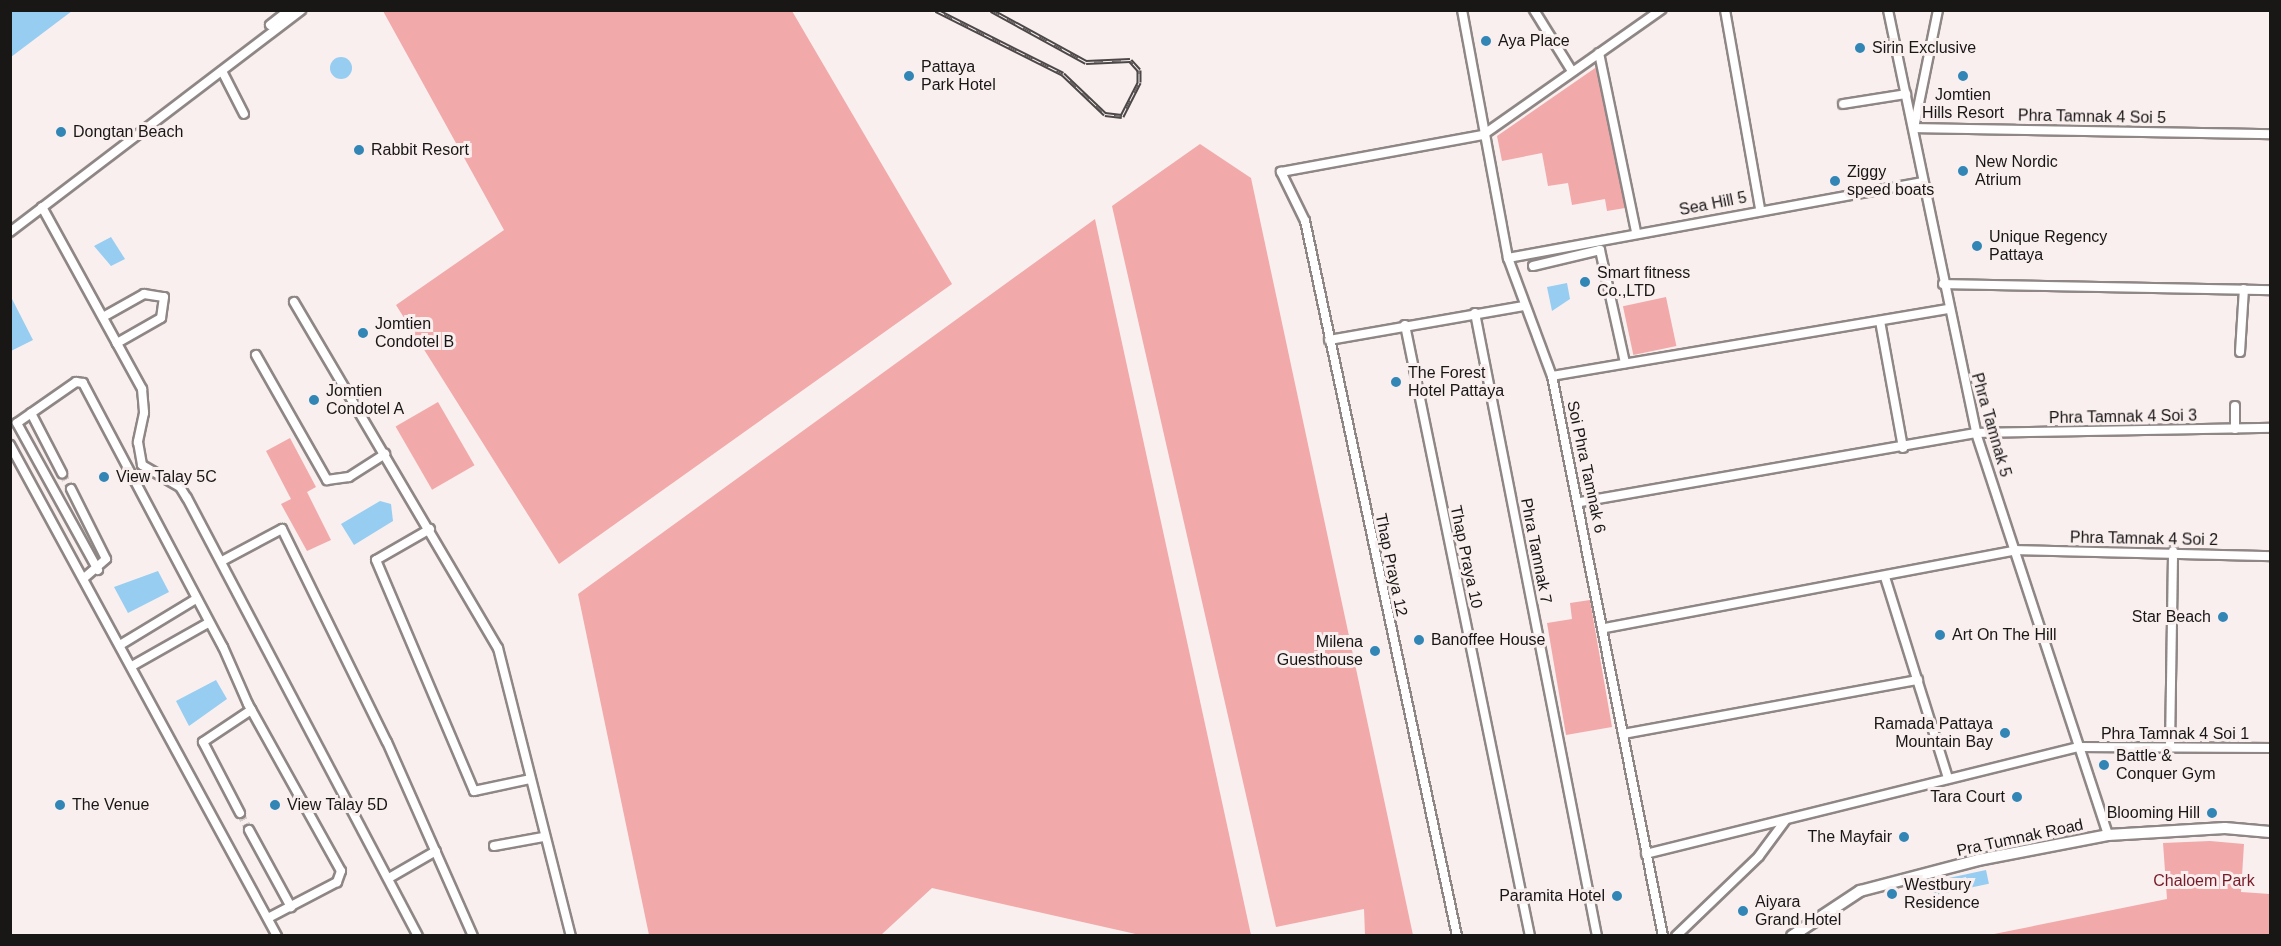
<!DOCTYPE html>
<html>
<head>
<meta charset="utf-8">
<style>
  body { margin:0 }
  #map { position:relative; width:2281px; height:946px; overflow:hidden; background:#f9efef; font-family:Arial,sans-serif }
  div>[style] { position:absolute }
  .green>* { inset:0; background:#f2a9aa; transform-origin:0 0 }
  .water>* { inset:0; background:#96cdf1; transform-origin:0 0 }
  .round { border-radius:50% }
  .street-tunnel>* { height:8px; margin-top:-4px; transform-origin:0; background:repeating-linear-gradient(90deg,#d7cece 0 8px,transparent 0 12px) }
  .roads { filter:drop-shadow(2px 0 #8f8686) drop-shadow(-2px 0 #8f8686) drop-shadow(0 2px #8f8686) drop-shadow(0 -2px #8f8686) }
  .street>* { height:8px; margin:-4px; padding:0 4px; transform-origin:4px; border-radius:4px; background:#fff }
  .secondary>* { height:10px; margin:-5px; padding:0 5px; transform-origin:5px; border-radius:5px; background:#fff }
  .rail>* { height:5px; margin-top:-2.5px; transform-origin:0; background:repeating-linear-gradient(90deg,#f9efef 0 9px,#4d4848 0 18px); box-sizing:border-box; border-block:2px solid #4d4848 }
  .dots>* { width:16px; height:16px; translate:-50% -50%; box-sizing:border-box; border:3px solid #f9efef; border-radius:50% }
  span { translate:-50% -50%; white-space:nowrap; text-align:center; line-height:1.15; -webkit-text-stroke:6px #f9efef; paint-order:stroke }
  .poi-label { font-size:16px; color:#191616 }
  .left { translate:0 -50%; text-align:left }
  .right { translate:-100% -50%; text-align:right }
  .street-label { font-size:16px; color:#191616 }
  .park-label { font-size:16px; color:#771a27 }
  .frame { position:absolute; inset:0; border:12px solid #191616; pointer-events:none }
</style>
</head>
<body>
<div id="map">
  <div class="green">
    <i style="clip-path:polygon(383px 11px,792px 11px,952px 284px,559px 564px,396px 305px,504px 230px)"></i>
    <i style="clip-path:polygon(1598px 66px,1625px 208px,1607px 211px,1605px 199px,1572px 205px,1568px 183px,1548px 186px,1542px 153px,1502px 161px,1497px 136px)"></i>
    <i style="clip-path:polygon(1200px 144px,1251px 178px,1413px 935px,1365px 935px,1364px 909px,1276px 927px,1112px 206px)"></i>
    <i style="clip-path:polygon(1095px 219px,1251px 935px,1140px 935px,932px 888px,881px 935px,649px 935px,578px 594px)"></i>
    <i style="left:1666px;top:297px;width:50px;height:44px;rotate:78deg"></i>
    <i style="left:438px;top:402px;width:73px;height:49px;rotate:60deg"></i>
    <i style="clip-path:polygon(290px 438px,316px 487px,307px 492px,331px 540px,307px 551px,281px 504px,291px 499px,266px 451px)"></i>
    <i style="clip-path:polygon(1590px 600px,1612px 727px,1566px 735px,1547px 623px,1572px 619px,1570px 603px)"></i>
    <i style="clip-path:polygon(2210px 841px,2244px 844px,2241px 892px,2270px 894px,2270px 935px,1989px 935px,2167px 899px,2163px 843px)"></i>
  </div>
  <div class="water">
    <i style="clip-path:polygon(11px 10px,72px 10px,72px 11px,11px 57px)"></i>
    <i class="round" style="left:330px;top:57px;width:22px;height:22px"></i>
    <i style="clip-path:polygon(111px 237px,125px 259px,111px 266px,94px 246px)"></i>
    <i style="clip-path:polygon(1567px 283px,1570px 299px,1552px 311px,1547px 287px)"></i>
    <i style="clip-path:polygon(10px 295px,33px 340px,11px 351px,10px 350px)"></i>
    <i style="clip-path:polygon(380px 501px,391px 504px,393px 521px,354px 545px,341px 524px)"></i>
    <i style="clip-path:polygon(158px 571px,169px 592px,128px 613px,114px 587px)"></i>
    <i style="clip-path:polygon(216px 680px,227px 699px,189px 726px,176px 701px)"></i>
    <i style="left:1986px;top:870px;width:14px;height:56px;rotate:78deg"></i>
  </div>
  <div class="street-tunnel">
    <i style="left:62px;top:473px;width:18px;rotate:61deg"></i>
    <i style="left:240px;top:813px;width:19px;rotate:62deg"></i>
  </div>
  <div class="roads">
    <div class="street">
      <i style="left:1462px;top:10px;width:252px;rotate:79.5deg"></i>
      <i style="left:1508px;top:258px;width:126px;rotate:69.6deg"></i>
      <i style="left:1552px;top:376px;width:571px;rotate:78.79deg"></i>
      <i style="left:1534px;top:10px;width:72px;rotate:58.1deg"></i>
      <i style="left:1725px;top:10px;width:201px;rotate:80deg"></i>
      <i style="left:1888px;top:10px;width:432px;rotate:78.2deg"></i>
      <i style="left:1976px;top:433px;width:423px;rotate:71.8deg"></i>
      <i style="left:1938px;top:10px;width:120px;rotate:101.5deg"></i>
      <i style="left:1914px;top:128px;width:356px;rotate:1deg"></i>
      <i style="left:270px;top:25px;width:24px;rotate:-38deg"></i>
      <i style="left:1599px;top:53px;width:183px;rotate:78.3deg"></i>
      <i style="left:222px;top:71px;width:48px;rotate:62.9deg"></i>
      <i style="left:1843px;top:104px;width:64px;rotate:-9deg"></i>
      <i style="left:42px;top:207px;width:208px;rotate:61.2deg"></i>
      <i style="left:142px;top:389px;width:24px;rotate:85deg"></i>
      <i style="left:144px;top:413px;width:30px;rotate:102deg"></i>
      <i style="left:138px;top:442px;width:23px;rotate:80deg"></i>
      <i style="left:142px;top:465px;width:44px;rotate:30.1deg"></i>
      <i style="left:180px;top:487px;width:13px;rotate:58deg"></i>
      <i style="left:187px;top:498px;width:495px;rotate:62.2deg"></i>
      <i style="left:10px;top:232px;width:366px;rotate:-37.3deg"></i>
      <i style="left:1508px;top:258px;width:422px;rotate:-10.4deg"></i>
      <i style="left:1533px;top:266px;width:69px;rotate:-13.4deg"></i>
      <i style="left:1600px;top:250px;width:116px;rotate:77.5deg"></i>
      <i style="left:1943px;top:284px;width:327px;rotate:1.1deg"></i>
      <i style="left:294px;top:302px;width:402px;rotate:59.5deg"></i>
      <i style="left:498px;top:648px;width:297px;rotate:75.8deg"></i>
      <i style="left:1475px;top:313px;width:635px;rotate:78.92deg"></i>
      <i style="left:103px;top:317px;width:47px;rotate:-29.3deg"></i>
      <i style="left:144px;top:294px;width:20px;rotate:9deg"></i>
      <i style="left:164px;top:297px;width:21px;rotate:98deg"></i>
      <i style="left:161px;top:318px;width:51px;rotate:150.4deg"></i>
      <i style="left:1880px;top:321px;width:129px;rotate:79.7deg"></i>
      <i style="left:1405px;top:325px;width:624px;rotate:78.44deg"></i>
      <i style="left:1329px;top:340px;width:198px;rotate:-9.9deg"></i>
      <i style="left:2240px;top:352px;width:63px;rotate:-86.4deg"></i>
      <i style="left:256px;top:355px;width:144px;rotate:60.4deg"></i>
      <i style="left:327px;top:480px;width:22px;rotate:-8deg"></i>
      <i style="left:349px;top:477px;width:43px;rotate:-32.6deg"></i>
      <i style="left:1552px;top:376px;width:402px;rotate:-9.6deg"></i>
      <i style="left:31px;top:413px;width:68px;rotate:62.7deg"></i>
      <i style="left:2235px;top:429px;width:23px;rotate:-90deg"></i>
      <i style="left:10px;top:445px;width:559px;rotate:61.46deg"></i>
      <i style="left:71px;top:489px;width:78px;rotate:63.4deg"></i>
      <i style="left:106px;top:559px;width:29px;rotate:139deg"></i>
      <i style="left:1580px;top:502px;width:402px;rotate:-9.9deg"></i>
      <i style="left:1976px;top:433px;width:294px;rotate:-1deg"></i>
      <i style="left:430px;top:529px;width:62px;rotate:150.1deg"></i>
      <i style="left:376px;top:560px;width:251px;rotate:67deg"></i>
      <i style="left:474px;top:791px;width:57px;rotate:-12.1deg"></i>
      <i style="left:222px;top:561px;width:68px;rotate:-28.1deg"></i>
      <i style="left:282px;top:529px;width:237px;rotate:63.8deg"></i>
      <i style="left:387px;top:742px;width:212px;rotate:66.1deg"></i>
      <i style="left:98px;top:570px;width:168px;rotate:-118.9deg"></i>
      <i style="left:17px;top:423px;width:72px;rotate:-34.8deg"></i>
      <i style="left:76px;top:382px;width:7px;rotate:8deg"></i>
      <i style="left:83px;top:383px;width:299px;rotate:62.1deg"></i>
      <i style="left:223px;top:647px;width:62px;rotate:66.3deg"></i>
      <i style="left:248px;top:704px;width:191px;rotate:60.9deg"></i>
      <i style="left:341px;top:871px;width:12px;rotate:110deg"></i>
      <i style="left:337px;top:882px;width:78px;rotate:152.4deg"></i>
      <i style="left:1885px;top:577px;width:211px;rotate:72.6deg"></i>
      <i style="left:1605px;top:628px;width:418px;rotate:-10.7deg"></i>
      <i style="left:2016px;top:550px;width:254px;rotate:1.4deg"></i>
      <i style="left:120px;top:645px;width:89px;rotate:-31.2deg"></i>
      <i style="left:132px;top:666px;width:87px;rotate:-29.5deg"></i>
      <i style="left:1623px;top:734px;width:300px;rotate:-10.4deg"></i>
      <i style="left:2170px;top:747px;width:196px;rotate:-89.1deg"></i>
      <i style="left:240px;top:813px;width:80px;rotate:-117.5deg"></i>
      <i style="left:203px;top:742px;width:58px;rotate:-33.7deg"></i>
      <i style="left:249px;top:830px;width:88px;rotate:61.4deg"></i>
      <i style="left:494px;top:846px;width:50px;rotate:-10.4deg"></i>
      <i style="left:1646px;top:854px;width:446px;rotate:-13.9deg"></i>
      <i style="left:2079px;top:747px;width:191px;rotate:0.3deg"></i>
      <i style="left:389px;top:878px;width:54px;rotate:-29.9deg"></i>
      <i style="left:1457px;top:936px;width:731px;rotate:-102deg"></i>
      <i style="left:1305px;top:221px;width:55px;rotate:-116.1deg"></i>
      <i style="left:1281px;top:172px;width:205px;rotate:-10.4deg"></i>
      <i style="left:1483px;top:135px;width:218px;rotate:-35.1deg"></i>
      <i style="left:1676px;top:936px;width:115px;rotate:-43.9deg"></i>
      <i style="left:1759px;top:856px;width:44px;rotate:-53.4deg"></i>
    </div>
    <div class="secondary">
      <i style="left:1792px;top:936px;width:82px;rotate:-33.5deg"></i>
      <i style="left:1860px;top:891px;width:122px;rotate:-14.7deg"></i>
      <i style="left:1978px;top:860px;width:132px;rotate:-10.9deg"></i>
      <i style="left:2108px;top:835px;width:117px;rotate:-3.4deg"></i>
      <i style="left:2225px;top:828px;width:45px;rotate:5.1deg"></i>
    </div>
  </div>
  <div class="rail">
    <i style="left:936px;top:10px;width:142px;rotate:26.7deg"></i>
    <i style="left:1063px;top:74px;width:58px;rotate:43.6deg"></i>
    <i style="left:1105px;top:114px;width:17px;rotate:7deg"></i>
    <i style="left:1122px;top:116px;width:38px;rotate:-63deg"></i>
    <i style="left:1139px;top:82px;width:12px;rotate:-90deg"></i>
    <i style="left:1139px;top:70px;width:13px;rotate:-132deg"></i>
    <i style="left:1130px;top:60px;width:44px;rotate:177.4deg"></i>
    <i style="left:1086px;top:62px;width:108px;rotate:-151.3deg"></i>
  </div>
  <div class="dots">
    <i style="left:1486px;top:41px;background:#3286b6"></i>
    <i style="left:1860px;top:48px;background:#3286b6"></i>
    <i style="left:909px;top:76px;background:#3286b6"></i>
    <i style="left:1963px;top:76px;background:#3286b6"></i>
    <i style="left:61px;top:132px;background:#3286b6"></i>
    <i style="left:359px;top:150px;background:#3286b6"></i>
    <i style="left:1963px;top:171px;background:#3286b6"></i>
    <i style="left:1835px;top:181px;background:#3286b6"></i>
    <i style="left:1977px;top:246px;background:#3286b6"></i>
    <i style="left:1585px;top:282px;background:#3286b6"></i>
    <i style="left:363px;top:333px;background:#3286b6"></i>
    <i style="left:1396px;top:382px;background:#3286b6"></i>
    <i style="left:314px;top:400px;background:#3286b6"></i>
    <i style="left:104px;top:477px;background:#3286b6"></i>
    <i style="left:2223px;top:617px;background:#3286b6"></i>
    <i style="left:1940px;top:635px;background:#3286b6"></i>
    <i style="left:1419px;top:640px;background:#3286b6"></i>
    <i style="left:1375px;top:651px;background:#3286b6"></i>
    <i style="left:2005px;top:733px;background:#3286b6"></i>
    <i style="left:2104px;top:765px;background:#3286b6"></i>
    <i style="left:2017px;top:797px;background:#3286b6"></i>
    <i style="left:60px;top:805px;background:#3286b6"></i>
    <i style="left:275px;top:805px;background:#3286b6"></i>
    <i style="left:2212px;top:813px;background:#3286b6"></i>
    <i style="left:1904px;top:837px;background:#3286b6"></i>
    <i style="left:1892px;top:894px;background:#3286b6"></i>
    <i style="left:1617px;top:896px;background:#3286b6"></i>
    <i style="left:1743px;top:911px;background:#3286b6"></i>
  </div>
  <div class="poi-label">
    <span class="left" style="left:1498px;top:41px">Aya Place</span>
    <span class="left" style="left:1872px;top:48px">Sirin Exclusive</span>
    <span class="left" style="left:921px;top:76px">Pattaya<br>Park Hotel</span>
    <span style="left:1963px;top:104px">Jomtien<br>Hills Resort</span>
    <span class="left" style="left:73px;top:132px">Dongtan Beach</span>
    <span class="left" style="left:371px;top:150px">Rabbit Resort</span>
    <span class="left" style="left:1975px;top:171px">New Nordic<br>Atrium</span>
    <span class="left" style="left:1847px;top:181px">Ziggy<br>speed boats</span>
    <span class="left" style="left:1989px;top:246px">Unique Regency<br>Pattaya</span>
    <span class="left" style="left:1597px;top:282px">Smart fitness<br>Co.,LTD</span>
    <span class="left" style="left:375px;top:333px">Jomtien<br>Condotel B</span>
    <span class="left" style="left:1408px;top:382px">The Forest<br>Hotel Pattaya</span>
    <span class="left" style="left:326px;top:400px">Jomtien<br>Condotel A</span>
    <span class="left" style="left:116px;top:477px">View Talay 5C</span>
    <span class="right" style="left:2211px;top:617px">Star Beach</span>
    <span class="left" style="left:1952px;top:635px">Art On The Hill</span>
    <span class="left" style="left:1431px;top:640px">Banoffee House</span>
    <span class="right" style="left:1363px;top:651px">Milena<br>Guesthouse</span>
    <span class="right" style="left:1993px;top:733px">Ramada Pattaya<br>Mountain Bay</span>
    <span class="left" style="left:2116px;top:765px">Battle &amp;<br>Conquer Gym</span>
    <span class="right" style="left:2005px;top:797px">Tara Court</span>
    <span class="left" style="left:72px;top:805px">The Venue</span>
    <span class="left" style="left:287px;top:805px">View Talay 5D</span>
    <span class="right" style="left:2200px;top:813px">Blooming Hill</span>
    <span class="right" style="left:1892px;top:837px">The Mayfair</span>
    <span class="left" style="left:1904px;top:894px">Westbury<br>Residence</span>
    <span class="right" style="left:1605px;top:896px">Paramita Hotel</span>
    <span class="left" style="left:1755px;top:911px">Aiyara<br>Grand Hotel</span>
  </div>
  <div class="street-label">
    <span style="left:2092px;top:117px;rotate:1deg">Phra Tamnak 4 Soi 5</span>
    <span style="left:1713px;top:204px;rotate:-11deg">Sea Hill 5</span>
    <span style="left:2123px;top:417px;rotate:-1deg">Phra Tamnak 4 Soi 3</span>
    <span style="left:1991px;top:425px;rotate:74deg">Phra Tamnak 5</span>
    <span style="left:1586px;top:467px;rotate:78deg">Soi Phra Tamnak 6</span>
    <span style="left:2144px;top:539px;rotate:1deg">Phra Tamnak 4 Soi 2</span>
    <span style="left:1536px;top:551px;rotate:79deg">Phra Tamnak 7</span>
    <span style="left:1466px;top:557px;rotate:78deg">Thap Praya 10</span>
    <span style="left:1391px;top:565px;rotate:78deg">Thap Praya 12</span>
    <span style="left:2175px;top:734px">Phra Tamnak 4 Soi 1</span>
    <span style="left:2020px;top:838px;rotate:-12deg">Pra Tumnak Road</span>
  </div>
  <div class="park-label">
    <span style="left:2204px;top:881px">Chaloem Park</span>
  </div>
  <div class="frame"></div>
</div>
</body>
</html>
